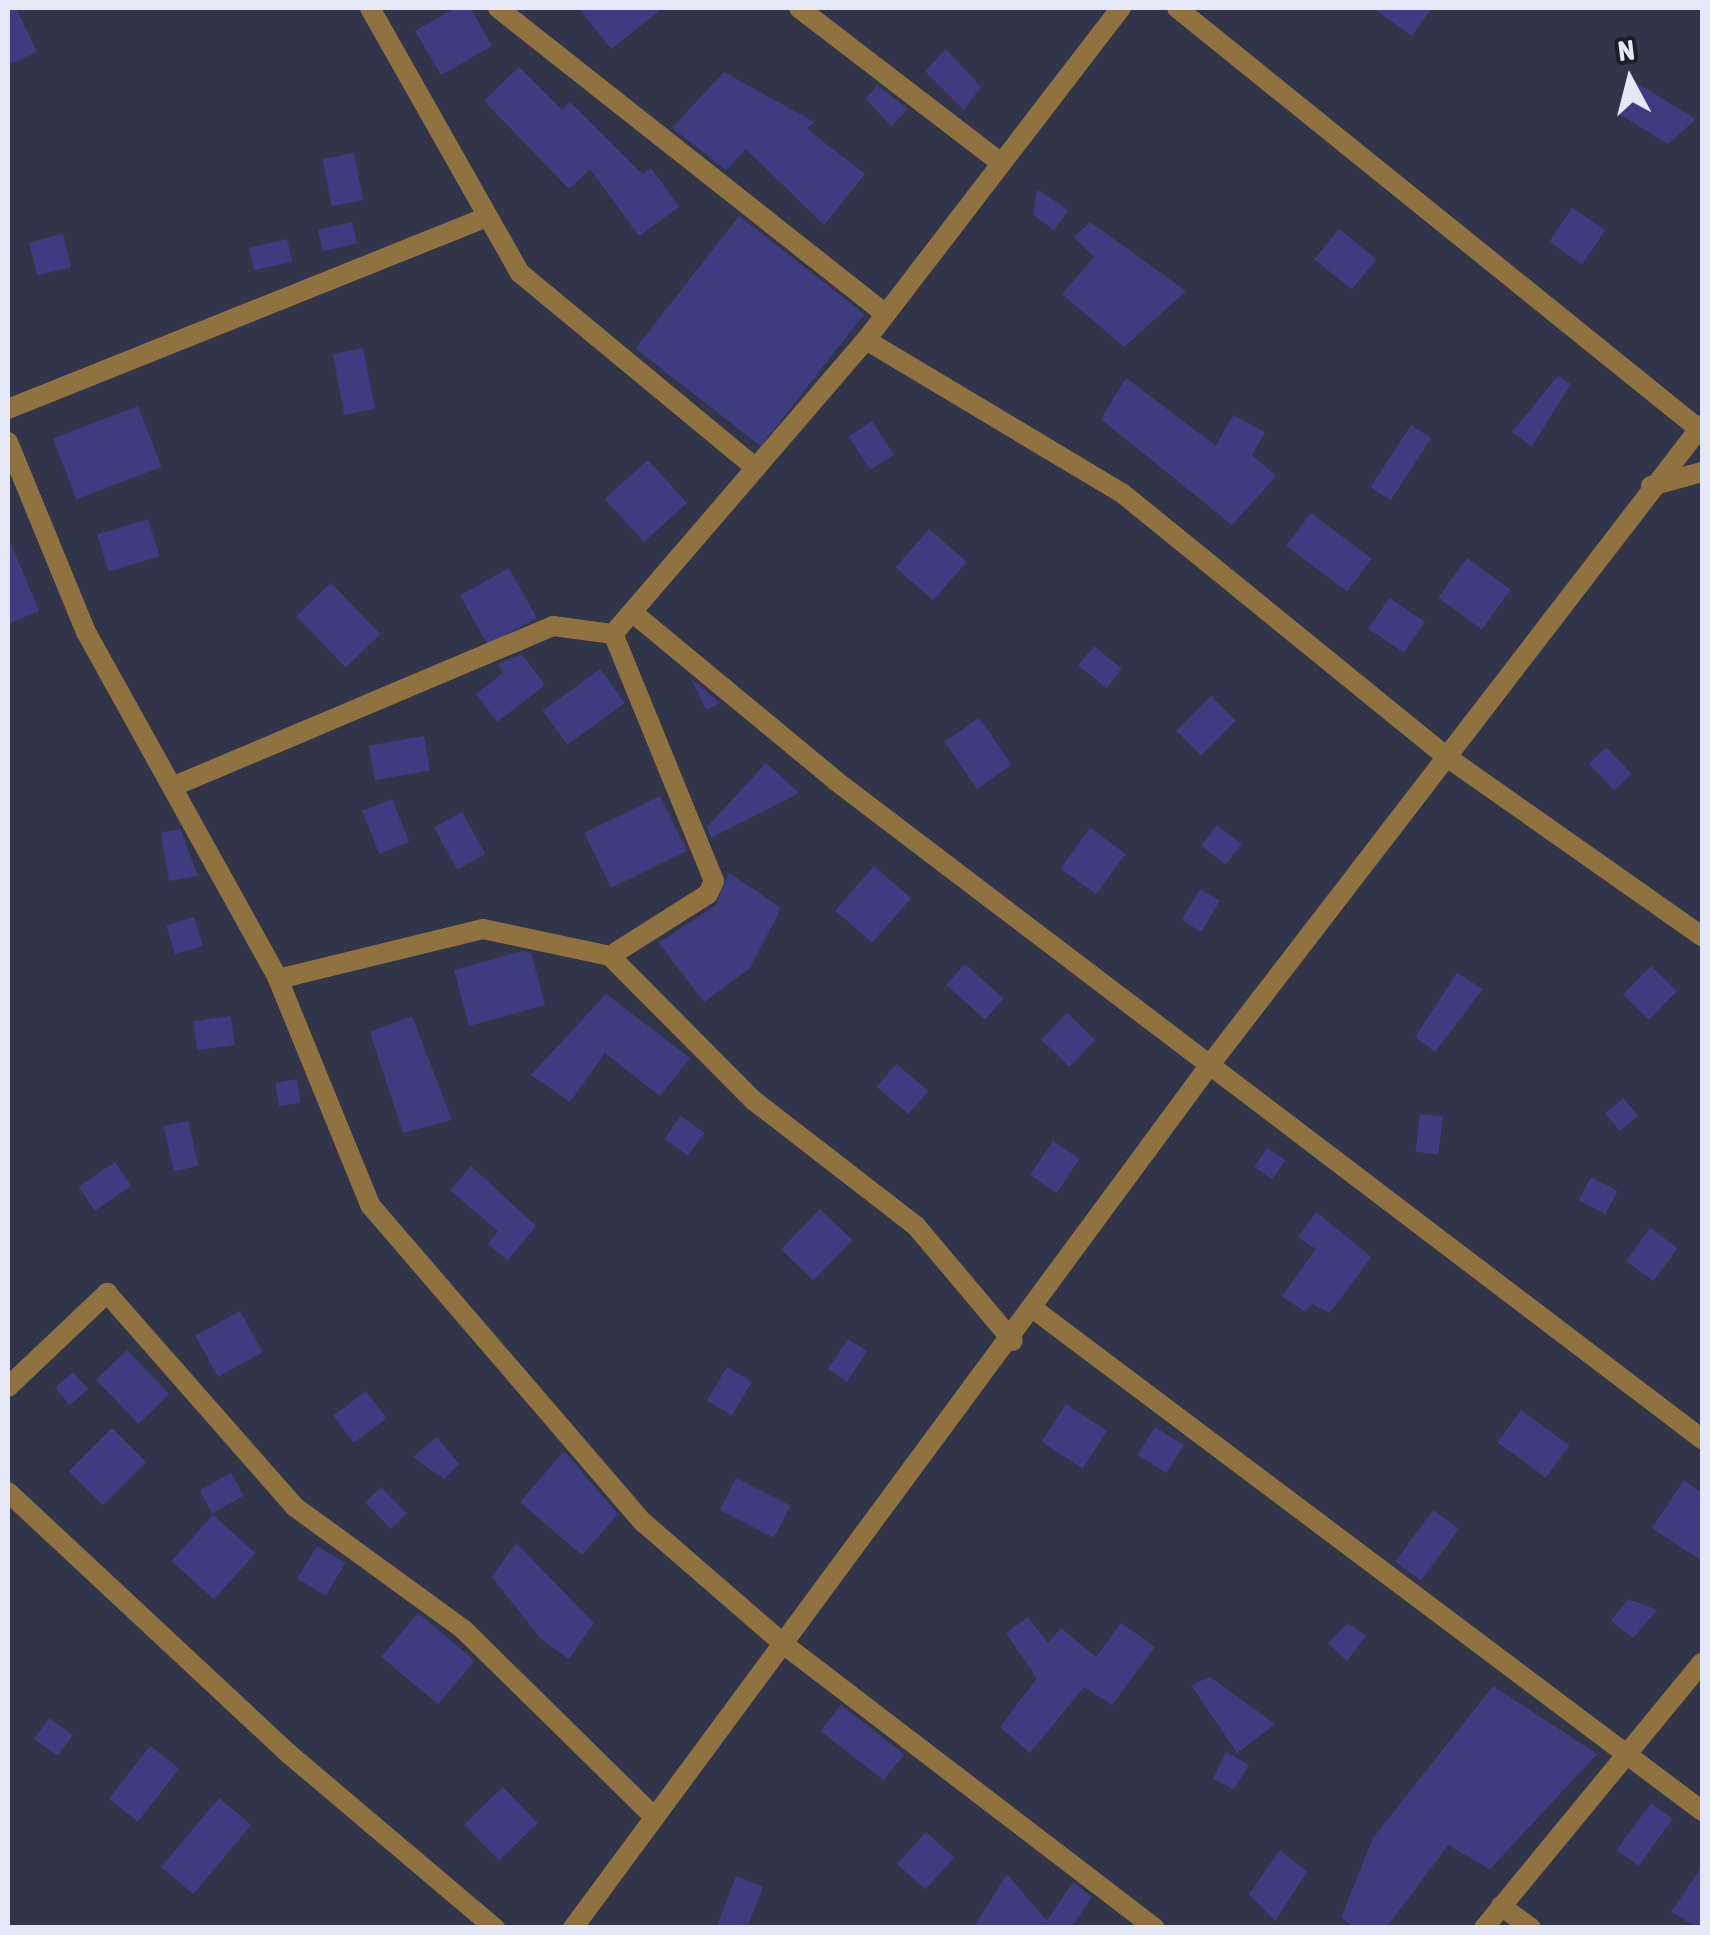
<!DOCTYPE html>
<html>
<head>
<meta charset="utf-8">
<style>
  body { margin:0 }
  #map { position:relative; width:1710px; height:1935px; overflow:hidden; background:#31354a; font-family:"Asap Condensed",sans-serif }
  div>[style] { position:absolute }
  .building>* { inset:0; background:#3e3c80; transform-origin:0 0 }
  .minor>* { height:20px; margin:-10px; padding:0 10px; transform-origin:10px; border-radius:10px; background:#8f723f }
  span { translate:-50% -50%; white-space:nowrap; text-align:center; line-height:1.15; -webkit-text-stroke:9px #1b1d27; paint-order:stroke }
  .frame { position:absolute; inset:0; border:10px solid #e5e8f6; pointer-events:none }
  .north { position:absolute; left:1580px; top:30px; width:100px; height:100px; -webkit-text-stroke:8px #1b1d27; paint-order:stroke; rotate:353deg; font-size:28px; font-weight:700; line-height:40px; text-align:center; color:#e5e8f6 }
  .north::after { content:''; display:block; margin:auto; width:35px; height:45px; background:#e5e8f6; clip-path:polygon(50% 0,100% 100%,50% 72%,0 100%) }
</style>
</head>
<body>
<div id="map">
  <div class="building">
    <i style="clip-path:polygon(8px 8px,16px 8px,37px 52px,8px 65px)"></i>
    <i style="clip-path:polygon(455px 8px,470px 8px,492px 46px,441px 75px,415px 31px)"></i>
    <i style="clip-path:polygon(579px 8px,663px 8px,611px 49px)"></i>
    <i style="clip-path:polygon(1373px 8px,1432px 8px,1412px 36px)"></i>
    <i style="clip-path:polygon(946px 49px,981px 87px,964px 110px,925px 71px)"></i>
    <i style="clip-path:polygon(519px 67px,562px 110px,570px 102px,642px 174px,651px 168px,679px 207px,639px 236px,590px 169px,569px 189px,484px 101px)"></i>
    <i style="clip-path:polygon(724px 72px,814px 122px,807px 129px,865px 174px,824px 225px,746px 149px,726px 170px,672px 128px)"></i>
    <i style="clip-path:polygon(1638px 84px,1696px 119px,1668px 144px,1619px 114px)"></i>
    <i style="clip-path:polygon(877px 85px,908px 109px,891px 126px,866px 99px)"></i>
    <i style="left:354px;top:153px;width:48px;height:32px;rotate:79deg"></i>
    <i style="clip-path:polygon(1037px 189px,1068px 210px,1054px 230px,1033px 215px)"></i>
    <i style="left:1572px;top:208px;width:40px;height:41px;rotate:34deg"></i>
    <i style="left:739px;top:216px;width:159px;height:168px;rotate:38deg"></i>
    <i style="left:352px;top:222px;width:22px;height:35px;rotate:77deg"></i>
    <i style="clip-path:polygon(1090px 222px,1186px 291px,1124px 347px,1062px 294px,1094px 257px,1074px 237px)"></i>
    <i style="left:1339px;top:229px;width:48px;height:39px;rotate:39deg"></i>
    <i style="left:63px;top:234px;width:34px;height:35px;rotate:76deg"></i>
    <i style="left:287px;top:239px;width:23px;height:39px;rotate:77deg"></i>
    <i style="left:363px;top:348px;width:62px;height:31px;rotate:79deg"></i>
    <i style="clip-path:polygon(1558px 376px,1571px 384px,1532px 446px,1512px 432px)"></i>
    <i style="clip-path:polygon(1126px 378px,1216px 446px,1233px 415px,1265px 432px,1252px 455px,1276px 476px,1232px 525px,1101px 419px)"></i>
    <i style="left:138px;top:406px;width:65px;height:91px;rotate:69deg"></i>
    <i style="left:872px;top:421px;width:40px;height:28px;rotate:57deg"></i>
    <i style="left:1411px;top:425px;width:24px;height:74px;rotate:33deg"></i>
    <i style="left:648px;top:460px;width:58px;height:58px;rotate:48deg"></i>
    <i style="left:1311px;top:513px;width:76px;height:41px;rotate:37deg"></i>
    <i style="left:148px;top:519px;width:39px;height:53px;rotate:73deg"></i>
    <i style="left:929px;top:529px;width:50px;height:51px;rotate:41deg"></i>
    <i style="clip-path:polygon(8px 537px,39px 611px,8px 624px)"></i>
    <i style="left:1467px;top:558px;width:54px;height:49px;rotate:36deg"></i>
    <i style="left:509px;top:568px;width:57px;height:56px;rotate:61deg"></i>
    <i style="left:331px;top:583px;width:71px;height:48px;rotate:46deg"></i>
    <i style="left:1389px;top:598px;width:43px;height:37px;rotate:34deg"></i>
    <i style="left:1094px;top:646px;width:36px;height:25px;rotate:39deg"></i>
    <i style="clip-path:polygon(522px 654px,545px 685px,497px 722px,476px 694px,503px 673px,498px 664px)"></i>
    <i style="left:600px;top:669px;width:42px;height:71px;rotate:54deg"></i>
    <i style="clip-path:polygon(691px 679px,720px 703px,706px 710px)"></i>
    <i style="left:1211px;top:696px;width:35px;height:49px;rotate:45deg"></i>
    <i style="left:979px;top:718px;width:57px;height:42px;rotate:55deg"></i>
    <i style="left:424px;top:736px;width:35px;height:56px;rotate:80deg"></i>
    <i style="left:1606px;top:747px;width:37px;height:24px;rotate:46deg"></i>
    <i style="clip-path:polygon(766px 763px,799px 793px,711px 838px,707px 827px)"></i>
    <i style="left:660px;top:796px;width:61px;height:84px;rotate:64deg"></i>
    <i style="left:392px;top:799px;width:46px;height:32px;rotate:68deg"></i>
    <i style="left:462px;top:812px;width:48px;height:32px;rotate:61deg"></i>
    <i style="left:1217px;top:825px;width:31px;height:26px;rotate:38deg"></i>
    <i style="left:1090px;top:828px;width:44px;height:50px;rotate:36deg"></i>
    <i style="clip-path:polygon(180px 829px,198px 876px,169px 881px,161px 833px)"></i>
    <i style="left:874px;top:866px;width:49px;height:59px;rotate:41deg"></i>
    <i style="clip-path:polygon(729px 873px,781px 908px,750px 968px,704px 1002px,659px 943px,716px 905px)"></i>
    <i style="left:1200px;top:889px;width:23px;height:36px;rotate:31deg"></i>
    <i style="left:194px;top:917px;width:30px;height:29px;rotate:73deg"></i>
    <i style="clip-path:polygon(522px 951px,531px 953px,545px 1005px,469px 1026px,454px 970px)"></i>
    <i style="left:965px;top:964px;width:52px;height:28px;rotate:42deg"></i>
    <i style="left:1651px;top:966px;width:36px;height:40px;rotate:44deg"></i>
    <i style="clip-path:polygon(1457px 973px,1483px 989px,1435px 1052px,1415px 1037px)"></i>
    <i style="clip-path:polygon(606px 994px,690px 1058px,660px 1096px,605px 1053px,570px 1102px,531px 1075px)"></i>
    <i style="left:1067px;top:1013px;width:39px;height:37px;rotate:44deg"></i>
    <i style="left:231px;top:1016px;width:29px;height:38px;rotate:82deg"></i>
    <i style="clip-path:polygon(412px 1016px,452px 1120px,403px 1133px,370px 1032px)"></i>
    <i style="left:896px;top:1064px;width:42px;height:30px;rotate:40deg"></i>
    <i style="left:297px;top:1079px;width:24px;height:22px;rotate:81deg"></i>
    <i style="left:1623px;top:1098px;width:23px;height:24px;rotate:49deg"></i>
    <i style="left:1420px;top:1114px;width:23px;height:38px;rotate:7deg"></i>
    <i style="left:681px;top:1116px;width:29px;height:28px;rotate:36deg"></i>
    <i style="left:188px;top:1121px;width:46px;height:25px;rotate:77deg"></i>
    <i style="left:1053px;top:1141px;width:32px;height:41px;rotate:34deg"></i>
    <i style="left:1267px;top:1148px;width:22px;height:23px;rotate:34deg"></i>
    <i style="left:115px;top:1162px;width:29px;height:44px;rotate:56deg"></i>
    <i style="clip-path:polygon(471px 1166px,536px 1226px,508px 1260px,488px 1244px,498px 1231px,450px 1190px)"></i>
    <i style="left:1591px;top:1177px;width:30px;height:26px;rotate:28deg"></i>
    <i style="left:820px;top:1209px;width:45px;height:56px;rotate:44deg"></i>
    <i style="clip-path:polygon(1316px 1212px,1371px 1257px,1330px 1313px,1312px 1304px,1305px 1312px,1282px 1296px,1316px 1249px,1298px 1237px)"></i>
    <i style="left:1650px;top:1228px;width:34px;height:41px;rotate:36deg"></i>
    <i style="left:240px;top:1311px;width:47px;height:51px;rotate:61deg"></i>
    <i style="left:848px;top:1339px;width:23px;height:36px;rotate:34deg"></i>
    <i style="left:127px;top:1350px;width:61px;height:43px;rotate:46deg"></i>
    <i style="left:727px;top:1367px;width:29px;height:39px;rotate:31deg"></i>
    <i style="left:73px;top:1372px;width:23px;height:24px;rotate:49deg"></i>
    <i style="left:366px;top:1391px;width:34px;height:41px;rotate:53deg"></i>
    <i style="left:1066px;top:1404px;width:49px;height:45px;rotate:33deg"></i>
    <i style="left:1521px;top:1410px;width:60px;height:40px;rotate:36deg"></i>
    <i style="left:1155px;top:1427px;width:34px;height:33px;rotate:32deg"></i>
    <i style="left:112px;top:1428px;width:48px;height:61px;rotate:45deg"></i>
    <i style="clip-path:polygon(437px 1437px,459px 1464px,444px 1479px,413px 1457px)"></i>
    <i style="clip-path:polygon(564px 1451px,618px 1514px,582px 1555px,520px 1502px)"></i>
    <i style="left:231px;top:1473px;width:26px;height:36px;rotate:61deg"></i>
    <i style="left:736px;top:1478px;width:61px;height:36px;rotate:27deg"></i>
    <i style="clip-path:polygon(1684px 1480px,1702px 1493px,1702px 1561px,1652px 1528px)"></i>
    <i style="left:381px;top:1487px;width:37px;height:22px;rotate:46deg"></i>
    <i style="left:1433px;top:1510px;width:32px;height:64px;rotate:36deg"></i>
    <i style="left:213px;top:1515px;width:57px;height:62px;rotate:42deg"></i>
    <i style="clip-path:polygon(516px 1543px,594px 1623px,569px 1659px,541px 1639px,492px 1577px)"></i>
    <i style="left:317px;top:1546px;width:33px;height:38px;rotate:31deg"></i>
    <i style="clip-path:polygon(1628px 1599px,1657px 1610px,1633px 1638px,1611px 1621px)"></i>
    <i style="left:418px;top:1613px;width:74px;height:57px;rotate:40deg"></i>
    <i style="clip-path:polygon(1028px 1617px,1048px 1643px,1061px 1628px,1096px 1657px,1121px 1623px,1155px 1647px,1112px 1705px,1084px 1687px,1030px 1753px,1000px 1727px,1037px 1678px,1006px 1633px)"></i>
    <i style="clip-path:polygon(1348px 1623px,1366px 1636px,1347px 1661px,1328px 1643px)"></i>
    <i style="clip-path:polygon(1210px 1677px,1275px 1724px,1237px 1753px,1191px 1685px)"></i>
    <i style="clip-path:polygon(1493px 1686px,1597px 1754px,1490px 1869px,1448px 1845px,1386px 1928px,1356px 1928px,1341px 1918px,1373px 1838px)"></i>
    <i style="left:841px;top:1705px;width:80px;height:33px;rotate:38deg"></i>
    <i style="left:49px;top:1718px;width:29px;height:26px;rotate:35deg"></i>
    <i style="left:150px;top:1746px;width:37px;height:67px;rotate:38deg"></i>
    <i style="clip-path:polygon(1226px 1752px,1249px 1765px,1234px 1789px,1213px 1779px)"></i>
    <i style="left:503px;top:1787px;width:50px;height:54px;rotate:46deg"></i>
    <i style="left:219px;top:1798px;width:42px;height:90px;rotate:40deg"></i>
    <i style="left:1651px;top:1803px;width:27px;height:58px;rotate:36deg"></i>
    <i style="left:926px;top:1832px;width:38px;height:43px;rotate:42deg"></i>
    <i style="clip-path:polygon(1280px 1850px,1307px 1872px,1275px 1921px,1249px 1894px)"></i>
    <i style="clip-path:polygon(1702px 1866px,1702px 1928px,1699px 1928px,1671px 1912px)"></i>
    <i style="clip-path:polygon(1007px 1874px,1047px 1921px,1073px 1882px,1092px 1897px,1071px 1928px,973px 1928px)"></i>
    <i style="clip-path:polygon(736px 1876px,763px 1887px,747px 1928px,716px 1928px)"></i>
  </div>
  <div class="minor">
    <i style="left:370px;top:8px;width:305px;rotate:60.5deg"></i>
    <i style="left:520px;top:273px;width:306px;rotate:39.6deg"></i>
    <i style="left:498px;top:8px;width:492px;rotate:38.3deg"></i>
    <i style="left:799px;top:8px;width:255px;rotate:37.5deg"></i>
    <i style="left:1177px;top:8px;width:671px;rotate:38.89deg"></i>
    <i style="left:866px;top:340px;width:298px;rotate:30.9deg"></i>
    <i style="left:1122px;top:493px;width:415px;rotate:39.1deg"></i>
    <i style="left:1444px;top:755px;width:315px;rotate:35.1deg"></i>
    <i style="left:8px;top:409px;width:511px;rotate:-21.84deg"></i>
    <i style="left:8px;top:442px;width:205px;rotate:67.7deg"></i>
    <i style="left:86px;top:632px;width:397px;rotate:61deg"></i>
    <i style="left:278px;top:979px;width:244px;rotate:67.8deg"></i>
    <i style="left:370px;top:1205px;width:420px;rotate:49.3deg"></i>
    <i style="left:644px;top:1523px;width:188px;rotate:40.9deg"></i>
    <i style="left:786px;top:1646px;width:464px;rotate:37.4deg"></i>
    <i style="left:1651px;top:486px;width:53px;rotate:-15.4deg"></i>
    <i style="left:632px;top:612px;width:265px;rotate:39.6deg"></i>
    <i style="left:836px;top:781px;width:1088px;rotate:37.23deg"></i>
    <i style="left:613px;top:634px;width:388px;rotate:-49.3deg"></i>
    <i style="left:866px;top:340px;width:419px;rotate:-52.5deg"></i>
    <i style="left:172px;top:787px;width:414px;rotate:-22.9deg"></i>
    <i style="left:553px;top:626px;width:61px;rotate:7.6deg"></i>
    <i style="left:610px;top:956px;width:116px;rotate:-32.3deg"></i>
    <i style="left:708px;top:894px;width:14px;rotate:-65deg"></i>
    <i style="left:714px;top:881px;width:267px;rotate:-112.2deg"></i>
    <i style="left:278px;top:979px;width:211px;rotate:-13.7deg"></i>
    <i style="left:483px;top:929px;width:130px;rotate:12deg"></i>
    <i style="left:610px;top:956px;width:203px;rotate:45.2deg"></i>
    <i style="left:753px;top:1100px;width:206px;rotate:37.7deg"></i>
    <i style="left:916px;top:1226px;width:150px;rotate:49.9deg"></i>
    <i style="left:1035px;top:1310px;width:834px;rotate:36.91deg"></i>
    <i style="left:8px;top:1387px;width:137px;rotate:-43.5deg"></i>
    <i style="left:107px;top:1293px;width:285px;rotate:48.7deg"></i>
    <i style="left:295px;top:1507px;width:208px;rotate:36deg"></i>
    <i style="left:463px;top:1629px;width:269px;rotate:44.5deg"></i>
    <i style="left:8px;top:1492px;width:384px;rotate:43deg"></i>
    <i style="left:289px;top:1754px;width:270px;rotate:40.2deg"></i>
    <i style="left:1501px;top:1906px;width:37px;rotate:36deg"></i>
    <i style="left:573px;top:1928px;width:1076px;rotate:-53.58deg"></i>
    <i style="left:1212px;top:1062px;width:804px;rotate:-52.43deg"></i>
    <i style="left:1484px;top:1928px;width:343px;rotate:-50.6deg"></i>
  </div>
  <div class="frame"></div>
  <div class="north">N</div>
</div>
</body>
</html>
